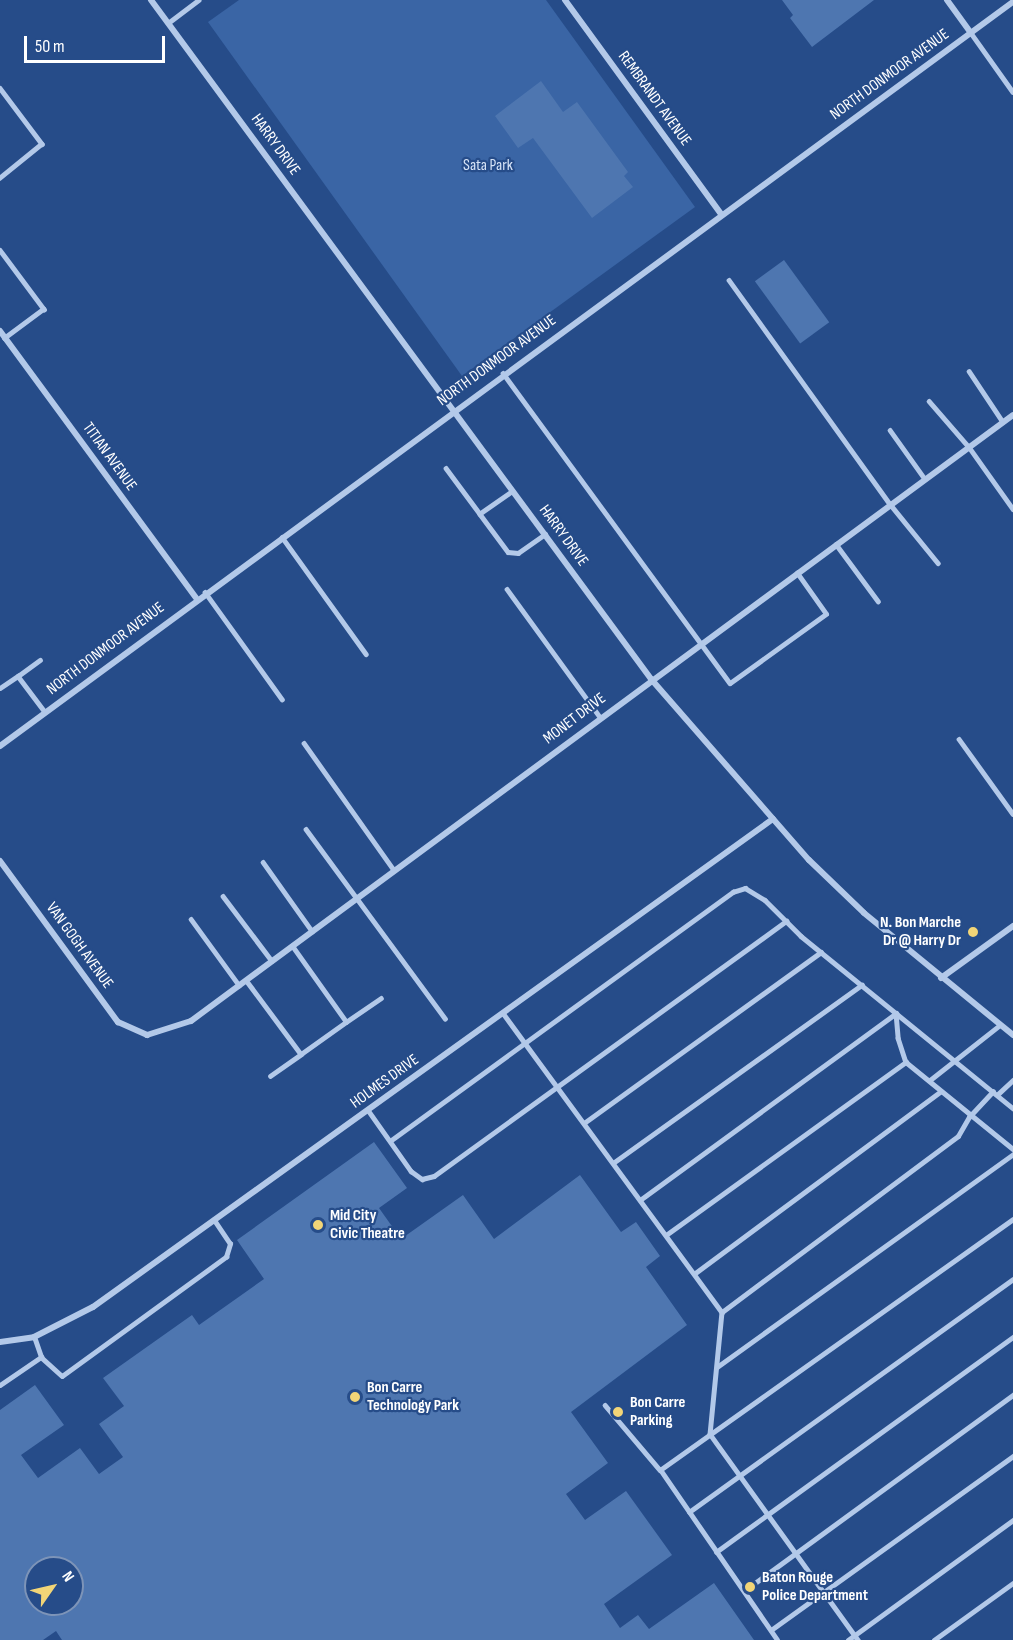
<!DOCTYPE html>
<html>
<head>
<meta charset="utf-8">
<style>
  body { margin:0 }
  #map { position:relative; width:1013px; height:1640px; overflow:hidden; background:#264c89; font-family:"Sofia Sans Condensed",sans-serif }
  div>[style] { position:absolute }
  .green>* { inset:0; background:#3a65a5 }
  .building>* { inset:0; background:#4e76b0; transform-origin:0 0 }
  .lane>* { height:4.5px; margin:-2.25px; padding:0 2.25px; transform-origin:2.25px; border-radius:2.25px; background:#b3c9e9 }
  .street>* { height:6px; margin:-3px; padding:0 3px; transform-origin:3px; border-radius:3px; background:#b3c9e9 }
  .dots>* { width:16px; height:16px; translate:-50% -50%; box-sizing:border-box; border:3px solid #264c89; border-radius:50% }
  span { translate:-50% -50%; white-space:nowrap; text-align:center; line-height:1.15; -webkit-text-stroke:4.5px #264c89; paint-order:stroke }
  .street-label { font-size:16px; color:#fff }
  .park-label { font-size:16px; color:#d7e4f7 }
  .poi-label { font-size:16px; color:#fff; font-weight:700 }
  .right { translate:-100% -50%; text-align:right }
  .left { translate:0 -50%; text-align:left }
  .north { position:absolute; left:24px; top:1556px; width:60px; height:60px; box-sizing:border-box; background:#264c89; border:2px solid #7d94b8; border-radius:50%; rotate:56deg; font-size:16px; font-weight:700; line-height:24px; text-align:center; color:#fff }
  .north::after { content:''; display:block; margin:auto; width:21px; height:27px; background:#f2d577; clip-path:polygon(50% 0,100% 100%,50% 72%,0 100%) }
  .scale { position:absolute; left:24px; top:36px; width:141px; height:27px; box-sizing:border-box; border:3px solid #fff; border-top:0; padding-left:8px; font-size:18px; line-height:21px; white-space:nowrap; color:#fff; -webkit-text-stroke:4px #264c89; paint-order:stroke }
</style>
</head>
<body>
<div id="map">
  <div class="green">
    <i style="clip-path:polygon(239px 0,546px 0,695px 207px,462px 376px,208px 22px)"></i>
  </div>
  <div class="building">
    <i style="clip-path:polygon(782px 0,874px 0,812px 47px,790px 18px,793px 15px)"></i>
    <i style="clip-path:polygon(541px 81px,563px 112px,577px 102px,628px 172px,624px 176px,633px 187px,592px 218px,533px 138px,518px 148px,495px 116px)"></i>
    <i style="left:784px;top:260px;width:77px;height:36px;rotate:54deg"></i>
    <i style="clip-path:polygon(evenodd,374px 1142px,407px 1188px,379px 1208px,401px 1239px,463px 1195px,494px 1239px,580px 1175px,621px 1232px,636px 1222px,660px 1256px,646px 1267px,687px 1325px,571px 1412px,608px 1463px,566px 1494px,585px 1520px,626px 1491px,672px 1555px,604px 1604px,620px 1628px,638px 1615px,649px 1629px,714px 1583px,754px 1640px,62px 1640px,56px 1631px,43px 1640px,0 1640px,0 1410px,35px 1385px,64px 1425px,21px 1455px,38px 1478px,80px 1448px,99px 1474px,123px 1457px,99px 1424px,124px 1406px,103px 1378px,192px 1315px,199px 1325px,264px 1279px,237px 1240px,374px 1142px,36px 1568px,72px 1568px,72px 1604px,36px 1604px,36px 1568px)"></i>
  </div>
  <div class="lane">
    <i style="left:168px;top:23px;width:38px;rotate:-37deg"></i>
    <i style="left:971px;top:33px;width:72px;rotate:54.6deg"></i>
    <i style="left:0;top:88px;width:70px;rotate:53.1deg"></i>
    <i style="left:42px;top:144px;width:54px;rotate:141deg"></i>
    <i style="left:0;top:250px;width:74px;rotate:53.3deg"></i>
    <i style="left:44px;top:309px;width:49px;rotate:143.4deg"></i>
    <i style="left:729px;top:280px;width:276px;rotate:54.3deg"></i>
    <i style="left:890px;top:504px;width:76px;rotate:50.9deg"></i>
    <i style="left:969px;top:371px;width:61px;rotate:56.3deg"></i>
    <i style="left:503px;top:373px;width:384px;rotate:53.8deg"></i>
    <i style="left:730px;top:683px;width:118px;rotate:-35.7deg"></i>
    <i style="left:826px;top:614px;width:50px;rotate:-125.3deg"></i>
    <i style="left:929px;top:401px;width:61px;rotate:49deg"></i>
    <i style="left:969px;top:447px;width:76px;rotate:54.6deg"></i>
    <i style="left:890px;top:430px;width:60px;rotate:54.5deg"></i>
    <i style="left:446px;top:468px;width:57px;rotate:53.5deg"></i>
    <i style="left:513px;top:491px;width:40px;rotate:145.1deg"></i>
    <i style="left:480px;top:514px;width:47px;rotate:53.6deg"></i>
    <i style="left:508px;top:552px;width:10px;rotate:6deg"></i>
    <i style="left:518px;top:553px;width:33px;rotate:-35deg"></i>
    <i style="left:282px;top:537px;width:144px;rotate:54.3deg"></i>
    <i style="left:836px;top:544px;width:71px;rotate:53.6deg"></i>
    <i style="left:507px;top:589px;width:158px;rotate:54deg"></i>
    <i style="left:205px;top:592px;width:132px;rotate:54.3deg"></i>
    <i style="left:18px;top:676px;width:27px;rotate:-36deg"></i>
    <i style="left:0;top:688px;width:22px;rotate:-34deg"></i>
    <i style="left:18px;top:676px;width:45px;rotate:53.1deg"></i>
    <i style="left:959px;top:739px;width:92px;rotate:54.2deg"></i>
    <i style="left:304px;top:743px;width:156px;rotate:54.7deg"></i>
    <i style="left:306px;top:829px;width:235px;rotate:53.7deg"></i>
    <i style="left:263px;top:862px;width:85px;rotate:54.6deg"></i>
    <i style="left:223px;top:896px;width:81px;rotate:53deg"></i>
    <i style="left:191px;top:919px;width:82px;rotate:54deg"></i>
    <i style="left:246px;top:980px;width:92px;rotate:53.4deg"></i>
    <i style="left:301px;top:1054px;width:55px;rotate:-35.4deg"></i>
    <i style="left:346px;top:1022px;width:93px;rotate:-125.4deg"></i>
    <i style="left:503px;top:1013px;width:371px;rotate:53.8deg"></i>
    <i style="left:722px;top:1312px;width:123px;rotate:95.6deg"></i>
    <i style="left:710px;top:1434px;width:254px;rotate:54.3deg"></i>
    <i style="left:896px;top:1013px;width:25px;rotate:85deg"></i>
    <i style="left:898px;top:1038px;width:25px;rotate:72deg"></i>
    <i style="left:906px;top:1062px;width:138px;rotate:39.1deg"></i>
    <i style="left:346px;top:1022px;width:42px;rotate:-34.4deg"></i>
    <i style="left:270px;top:1076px;width:38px;rotate:-35deg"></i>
    <i style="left:930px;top:1080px;width:89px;rotate:-38.2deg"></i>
    <i style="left:997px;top:1095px;width:22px;rotate:-43deg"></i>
    <i style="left:368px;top:1110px;width:75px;rotate:54.8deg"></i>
    <i style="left:411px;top:1171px;width:14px;rotate:36deg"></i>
    <i style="left:422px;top:1179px;width:12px;rotate:-14deg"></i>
    <i style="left:434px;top:1176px;width:435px;rotate:-35.9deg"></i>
    <i style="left:584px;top:1123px;width:292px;rotate:-35.8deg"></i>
    <i style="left:390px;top:1141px;width:424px;rotate:-36deg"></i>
    <i style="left:733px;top:892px;width:13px;rotate:-18deg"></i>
    <i style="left:745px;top:888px;width:23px;rotate:31deg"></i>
    <i style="left:765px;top:900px;width:51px;rotate:45deg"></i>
    <i style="left:801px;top:936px;width:273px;rotate:39.1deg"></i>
    <i style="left:613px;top:1163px;width:306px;rotate:-35.6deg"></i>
    <i style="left:640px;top:1200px;width:317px;rotate:-36.1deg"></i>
    <i style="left:666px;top:1235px;width:296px;rotate:-35.8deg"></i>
    <i style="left:694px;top:1274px;width:307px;rotate:-36.5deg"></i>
    <i style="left:722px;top:1312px;width:294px;rotate:-36.7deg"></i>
    <i style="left:958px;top:1136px;width:22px;rotate:-60deg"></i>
    <i style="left:969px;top:1117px;width:35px;rotate:-47deg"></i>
    <i style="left:41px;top:1357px;width:28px;rotate:42deg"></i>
    <i style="left:62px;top:1376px;width:203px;rotate:-36deg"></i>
    <i style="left:226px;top:1257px;width:14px;rotate:-73deg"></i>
    <i style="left:230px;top:1244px;width:29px;rotate:-124deg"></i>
    <i style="left:717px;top:1367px;width:365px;rotate:-35.7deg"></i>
    <i style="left:0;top:1385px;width:50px;rotate:-34.3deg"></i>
    <i style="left:41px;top:1357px;width:21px;rotate:-109deg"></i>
    <i style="left:605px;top:1405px;width:85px;rotate:49.8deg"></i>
    <i style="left:689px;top:1512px;width:399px;rotate:-35.7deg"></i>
    <i style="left:716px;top:1552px;width:367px;rotate:-35.9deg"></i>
    <i style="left:744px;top:1591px;width:333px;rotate:-36.1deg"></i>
    <i style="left:771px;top:1630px;width:298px;rotate:-35.7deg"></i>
    <i style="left:777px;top:1640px;width:206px;rotate:-124.5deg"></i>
    <i style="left:660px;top:1470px;width:433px;rotate:-35.4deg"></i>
    <i style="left:848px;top:1640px;width:204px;rotate:-36deg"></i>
    <i style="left:934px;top:1640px;width:97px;rotate:-35.8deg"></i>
  </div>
  <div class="street">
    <i style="left:151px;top:0;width:843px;rotate:53.63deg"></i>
    <i style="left:651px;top:679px;width:240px;rotate:48.9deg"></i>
    <i style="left:809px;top:860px;width:76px;rotate:43.9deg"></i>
    <i style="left:864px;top:913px;width:193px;rotate:39.3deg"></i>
    <i style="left:565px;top:0;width:265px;rotate:53.9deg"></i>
    <i style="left:947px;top:0;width:41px;rotate:54deg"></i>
    <i style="left:0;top:331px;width:331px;rotate:53.7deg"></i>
    <i style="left:0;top:746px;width:1257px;rotate:-36.3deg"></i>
    <i style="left:0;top:861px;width:200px;rotate:53.8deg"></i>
    <i style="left:118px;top:1022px;width:32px;rotate:24deg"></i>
    <i style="left:147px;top:1035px;width:46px;rotate:-17.7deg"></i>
    <i style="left:191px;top:1021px;width:1021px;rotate:-36.4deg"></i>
    <i style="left:941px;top:978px;width:89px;rotate:-35.8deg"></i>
    <i style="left:0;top:1342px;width:34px;rotate:-8deg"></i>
    <i style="left:34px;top:1337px;width:66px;rotate:-27deg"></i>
    <i style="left:93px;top:1307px;width:837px;rotate:-35.67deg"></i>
  </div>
  <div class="dots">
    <i style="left:973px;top:932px;background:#f2d577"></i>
    <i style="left:318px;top:1225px;background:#f2d577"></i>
    <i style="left:355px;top:1397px;background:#f2d577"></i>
    <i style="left:618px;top:1412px;background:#f2d577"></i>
    <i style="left:750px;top:1587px;background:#f2d577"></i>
  </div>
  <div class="street-label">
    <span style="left:890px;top:75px;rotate:-36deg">NORTH DONMOOR AVENUE</span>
    <span style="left:654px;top:99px;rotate:54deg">REMBRANDT AVENUE</span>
    <span style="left:275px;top:145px;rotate:54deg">HARRY DRIVE</span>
    <span style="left:497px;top:361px;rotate:-36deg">NORTH DONMOOR AVENUE</span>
    <span style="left:109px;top:457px;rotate:54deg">TITIAN AVENUE</span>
    <span style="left:563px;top:536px;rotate:54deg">HARRY DRIVE</span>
    <span style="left:106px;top:649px;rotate:-37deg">NORTH DONMOOR AVENUE</span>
    <span style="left:575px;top:719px;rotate:-37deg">MONET DRIVE</span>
    <span style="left:79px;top:946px;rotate:54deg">VAN GOGH AVENUE</span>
    <span style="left:385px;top:1082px;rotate:-36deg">HOLMES DRIVE</span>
  </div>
  <div class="park-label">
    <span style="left:488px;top:166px">Sata Park</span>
  </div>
  <div class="poi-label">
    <span class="right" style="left:961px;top:932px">N. Bon Marche<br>Dr @ Harry Dr</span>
    <span class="left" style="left:330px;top:1225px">Mid City<br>Civic Theatre</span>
    <span class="left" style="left:367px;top:1397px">Bon Carre<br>Technology Park</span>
    <span class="left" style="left:630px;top:1412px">Bon Carre<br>Parking</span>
    <span class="left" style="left:762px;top:1587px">Baton Rouge<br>Police Department</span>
  </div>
  <div class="north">N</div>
  <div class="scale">50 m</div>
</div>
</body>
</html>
